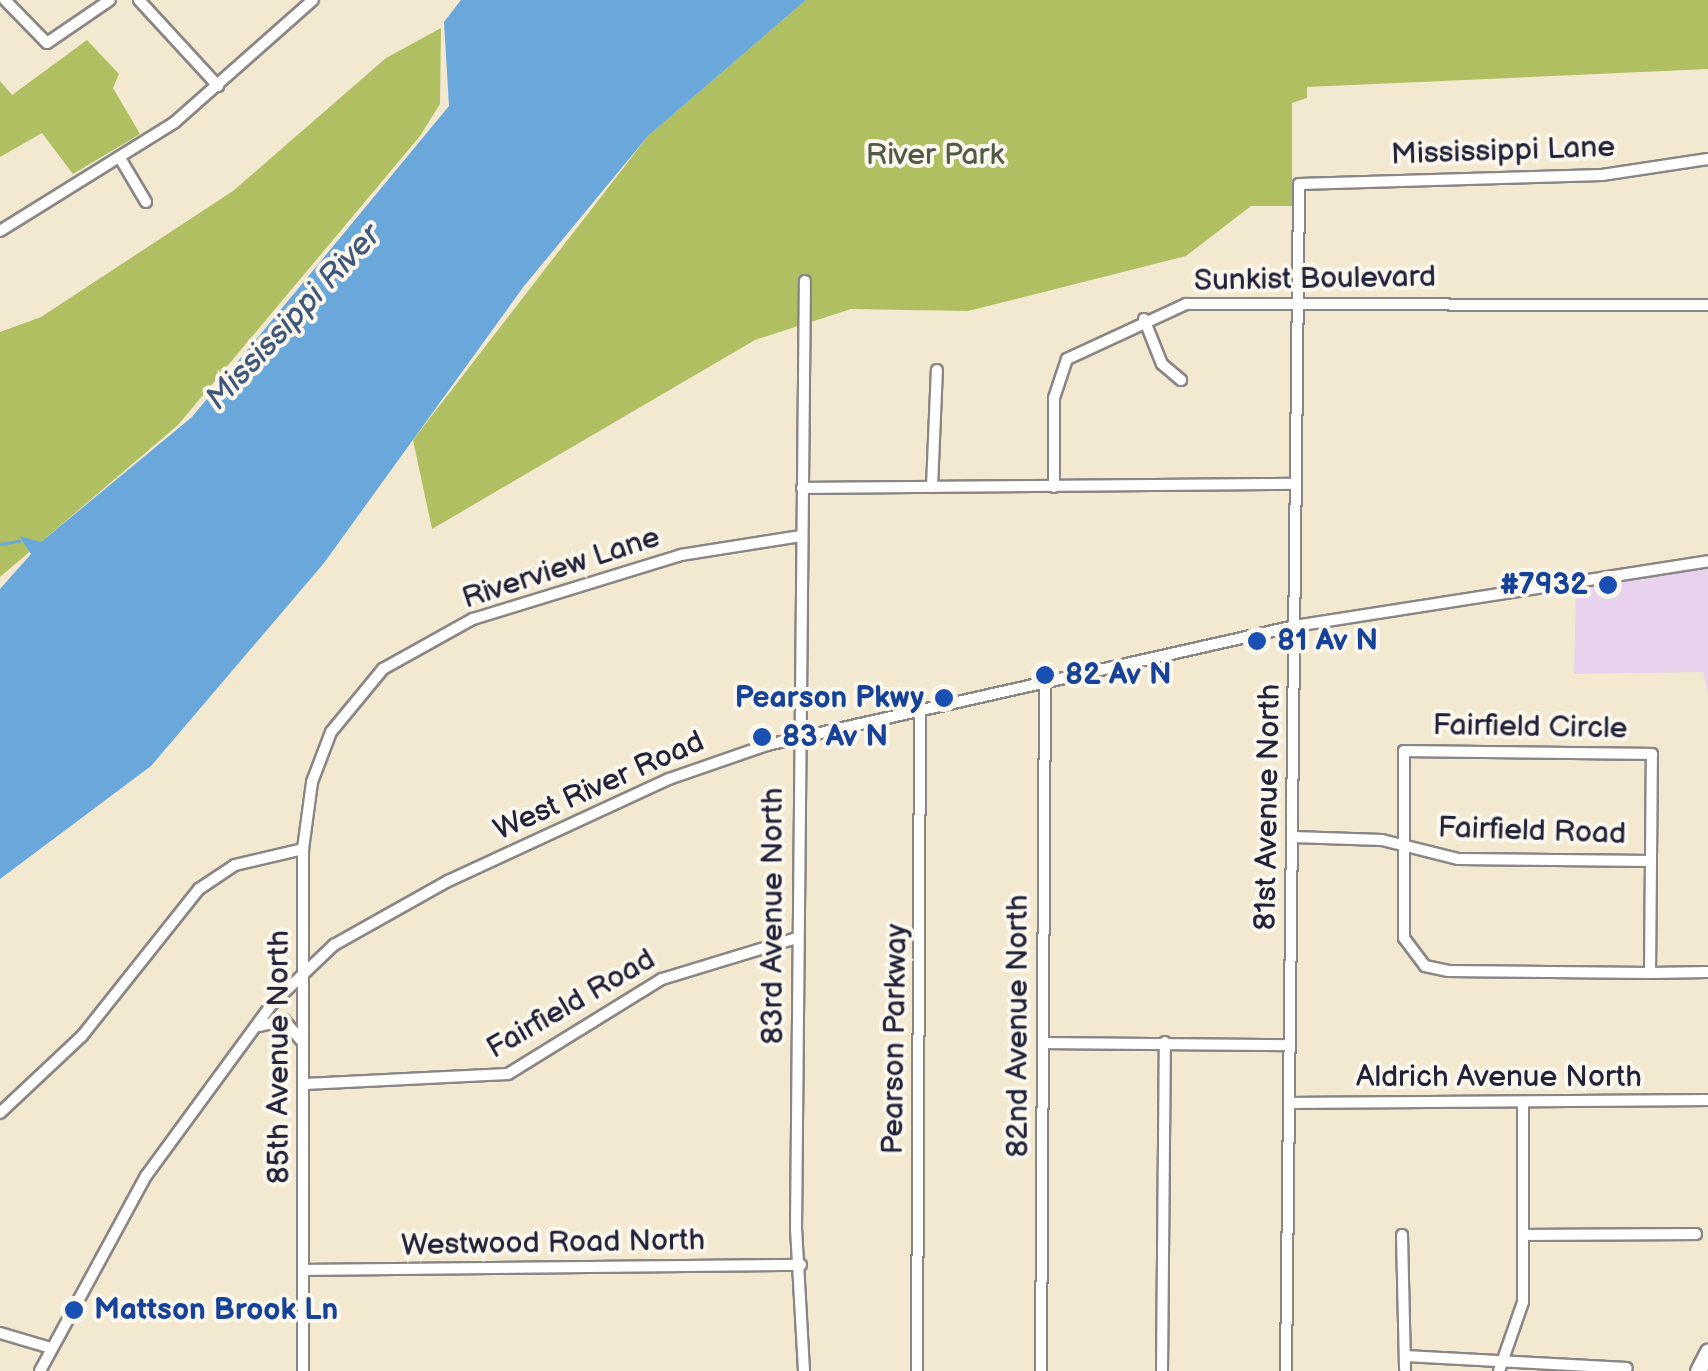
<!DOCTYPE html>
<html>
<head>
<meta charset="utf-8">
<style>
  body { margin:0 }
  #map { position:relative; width:1708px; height:1371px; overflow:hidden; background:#f2e9d0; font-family:"Balsamiq Sans",sans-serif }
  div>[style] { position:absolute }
  .built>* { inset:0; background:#e8d2ee }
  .green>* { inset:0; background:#afbf62 }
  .water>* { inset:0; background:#6aa7db }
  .stream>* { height:2.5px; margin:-1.25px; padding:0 1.25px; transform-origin:1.25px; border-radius:1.25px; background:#6aa7db }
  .roads { filter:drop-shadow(2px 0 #8a8686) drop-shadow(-2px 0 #8a8686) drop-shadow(0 2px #8a8686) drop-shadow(0 -2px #8a8686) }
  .minor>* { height:10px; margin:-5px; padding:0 5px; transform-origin:5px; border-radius:5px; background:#fff }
  .highway>* { height:15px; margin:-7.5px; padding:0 7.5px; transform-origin:7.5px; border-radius:7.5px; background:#fff }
  .dots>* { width:28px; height:28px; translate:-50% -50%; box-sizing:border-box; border:5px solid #fbf7ec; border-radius:50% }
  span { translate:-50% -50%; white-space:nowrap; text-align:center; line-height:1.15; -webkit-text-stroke:8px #fbf7ec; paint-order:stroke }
  .street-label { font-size:30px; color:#22223b }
  .park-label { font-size:30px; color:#535949 }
  .transit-label { font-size:30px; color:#164399; font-weight:700 }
  .right { translate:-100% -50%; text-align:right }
  .left { translate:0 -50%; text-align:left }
  .water-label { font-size:32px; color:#3f577b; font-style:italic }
</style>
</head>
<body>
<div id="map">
  <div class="built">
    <i style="clip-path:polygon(1708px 567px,1708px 694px,1703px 672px,1574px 674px,1576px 587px)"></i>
  </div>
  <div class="green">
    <i style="clip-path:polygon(806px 0,1708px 0,1708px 69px,1307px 87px,1307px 98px,1292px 103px,1292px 206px,1251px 206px,1186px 256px,968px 311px,851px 309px,755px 340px,432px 529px,413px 440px,648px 136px)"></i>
    <i style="clip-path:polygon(441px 28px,440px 104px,420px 136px,178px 425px,0 577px,0 332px,41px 317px,233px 191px,386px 58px)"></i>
    <i style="clip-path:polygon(87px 40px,119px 74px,113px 88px,140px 134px,73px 174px,42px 133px,0 157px,0 81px,12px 95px)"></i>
  </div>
  <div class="water">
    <i style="clip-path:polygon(461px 0,806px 0,648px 136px,524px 286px,324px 563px,151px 766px,0 879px,0 589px,31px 554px,19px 536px,41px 542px,192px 417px,449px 106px,444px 22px)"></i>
  </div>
  <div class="stream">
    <i style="left:0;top:544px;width:19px;rotate:-9deg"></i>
  </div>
  <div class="roads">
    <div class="minor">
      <i style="left:5px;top:0;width:60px;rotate:45.7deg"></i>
      <i style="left:47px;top:43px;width:76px;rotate:-34.3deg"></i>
      <i style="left:139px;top:0;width:117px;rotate:47.4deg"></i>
      <i style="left:120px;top:158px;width:51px;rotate:59.4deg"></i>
      <i style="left:0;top:231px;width:206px;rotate:-31.9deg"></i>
      <i style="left:175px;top:122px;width:184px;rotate:-41.5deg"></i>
      <i style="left:1144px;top:319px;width:48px;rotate:68.2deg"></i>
      <i style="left:1162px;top:364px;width:25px;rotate:40deg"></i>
      <i style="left:932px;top:487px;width:117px;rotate:-87.6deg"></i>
      <i style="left:1054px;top:487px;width:89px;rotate:-90deg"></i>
      <i style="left:1054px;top:398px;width:41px;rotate:-71.6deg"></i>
      <i style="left:1067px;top:359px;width:131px;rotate:-24.8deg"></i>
      <i style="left:1186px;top:304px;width:522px;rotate:0.11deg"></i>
      <i style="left:802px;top:488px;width:494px;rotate:-0.5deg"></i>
      <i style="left:1293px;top:837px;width:89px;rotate:1.9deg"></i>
      <i style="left:1382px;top:840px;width:78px;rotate:14deg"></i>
      <i style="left:1458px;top:859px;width:193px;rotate:0.6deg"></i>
      <i style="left:1650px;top:973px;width:219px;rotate:-89.5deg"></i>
      <i style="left:1652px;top:754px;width:248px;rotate:-179.3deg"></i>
      <i style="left:1404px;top:751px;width:187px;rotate:90deg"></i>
      <i style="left:1404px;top:938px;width:35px;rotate:53deg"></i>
      <i style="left:1425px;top:966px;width:24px;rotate:12deg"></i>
      <i style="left:1448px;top:971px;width:202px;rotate:0.6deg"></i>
      <i style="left:1650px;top:973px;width:58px;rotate:-1deg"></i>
      <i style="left:260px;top:1026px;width:25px;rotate:-14deg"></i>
      <i style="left:284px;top:1020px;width:26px;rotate:50deg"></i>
      <i style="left:1043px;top:1043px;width:247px;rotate:0.5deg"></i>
      <i style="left:305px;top:1084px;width:203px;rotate:-2.8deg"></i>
      <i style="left:508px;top:1074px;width:181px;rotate:-31.7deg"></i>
      <i style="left:662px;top:979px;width:141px;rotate:-16.9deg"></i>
      <i style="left:1290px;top:1103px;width:418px;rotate:-0.4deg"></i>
      <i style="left:0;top:1113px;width:112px;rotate:-43.2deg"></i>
      <i style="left:82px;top:1036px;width:188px;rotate:-51.5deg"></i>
      <i style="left:199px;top:889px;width:43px;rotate:-33.7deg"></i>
      <i style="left:235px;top:865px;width:70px;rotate:-13.2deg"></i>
      <i style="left:1402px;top:1235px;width:134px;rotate:88.7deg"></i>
      <i style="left:1523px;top:1235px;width:173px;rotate:-0.3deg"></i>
      <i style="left:304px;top:1270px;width:497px;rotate:-0.6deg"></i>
      <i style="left:0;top:1333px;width:53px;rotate:16.4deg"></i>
      <i style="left:1405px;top:1356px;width:222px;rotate:3.1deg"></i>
      <i style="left:40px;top:1371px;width:222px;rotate:-61.5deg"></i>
      <i style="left:146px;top:1176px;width:213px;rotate:-53.8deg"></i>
      <i style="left:272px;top:1004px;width:86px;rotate:-43.6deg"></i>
      <i style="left:334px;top:945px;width:131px;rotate:-29.3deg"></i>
      <i style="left:448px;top:881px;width:243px;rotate:-24.8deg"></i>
      <i style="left:669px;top:779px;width:104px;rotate:-19.1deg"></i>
      <i style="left:767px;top:745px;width:541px;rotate:-12.7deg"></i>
      <i style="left:1295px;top:626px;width:418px;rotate:-8.9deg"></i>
      <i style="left:303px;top:1371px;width:522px;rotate:-90deg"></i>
      <i style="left:303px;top:849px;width:68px;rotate:-82.3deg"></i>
      <i style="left:312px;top:782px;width:53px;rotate:-69.2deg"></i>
      <i style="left:331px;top:732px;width:82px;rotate:-50.5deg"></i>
      <i style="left:383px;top:669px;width:103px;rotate:-29.1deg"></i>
      <i style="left:473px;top:619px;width:218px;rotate:-17.1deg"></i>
      <i style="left:681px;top:555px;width:121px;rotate:-9deg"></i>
      <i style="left:804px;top:1371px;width:142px;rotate:-93.2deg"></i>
      <i style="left:796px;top:1229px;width:948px;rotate:-89.46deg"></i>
      <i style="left:917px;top:1371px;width:663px;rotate:-89.74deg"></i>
      <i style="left:1041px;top:1371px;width:690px;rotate:-89.67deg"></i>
      <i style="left:1162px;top:1371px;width:329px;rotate:-89.5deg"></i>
      <i style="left:1286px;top:1371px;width:1187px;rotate:-89.37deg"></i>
      <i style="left:1299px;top:184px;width:303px;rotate:-1.7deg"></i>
      <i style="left:1602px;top:175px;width:107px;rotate:-8.6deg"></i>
      <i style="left:1499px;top:1371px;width:73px;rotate:-70.8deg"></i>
      <i style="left:1523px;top:1302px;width:200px;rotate:-90deg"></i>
    </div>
    <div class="highway">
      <i style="left:1698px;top:1371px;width:22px;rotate:-63deg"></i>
    </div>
  </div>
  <div class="dots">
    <i style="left:1608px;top:585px;background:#1a4fb4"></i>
    <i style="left:1257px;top:641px;background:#1a4fb4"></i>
    <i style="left:1045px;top:675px;background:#1a4fb4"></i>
    <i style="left:944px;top:698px;background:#1a4fb4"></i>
    <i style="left:762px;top:737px;background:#1a4fb4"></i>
    <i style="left:74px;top:1310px;background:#1a4fb4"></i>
  </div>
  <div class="street-label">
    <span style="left:1503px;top:151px;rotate:-2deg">Mississippi Lane</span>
    <span style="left:1315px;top:279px;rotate:-1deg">Sunkist Boulevard</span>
    <span style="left:561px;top:568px;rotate:-18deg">Riverview Lane</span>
    <span style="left:1530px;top:727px;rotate:1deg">Fairfield Circle</span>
    <span style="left:599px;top:786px;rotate:-24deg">West River Road</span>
    <span style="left:1268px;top:807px;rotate:-89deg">81st Avenue North</span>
    <span style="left:1532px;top:831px;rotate:2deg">Fairfield Road</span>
    <span style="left:773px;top:916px;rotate:-90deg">83rd Avenue North</span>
    <span style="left:571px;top:1004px;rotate:-30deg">Fairfield Road</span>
    <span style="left:1018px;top:1026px;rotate:-90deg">82nd Avenue North</span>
    <span style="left:895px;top:1039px;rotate:-89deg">Pearson Parkway</span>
    <span style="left:279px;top:1057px;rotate:-90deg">85th Avenue North</span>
    <span style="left:1499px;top:1077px">Aldrich Avenue North</span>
    <span style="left:553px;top:1243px;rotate:-1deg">Westwood Road North</span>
  </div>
  <div class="park-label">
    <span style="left:935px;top:155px">River Park</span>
  </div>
  <div class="transit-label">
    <span class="right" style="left:1588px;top:585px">#7932</span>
    <span class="left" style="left:1277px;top:641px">81 Av N</span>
    <span class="left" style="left:1065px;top:675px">82 Av N</span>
    <span class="right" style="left:924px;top:698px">Pearson Pkwy</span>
    <span class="left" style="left:782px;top:737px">83 Av N</span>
    <span class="left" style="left:94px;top:1310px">Mattson Brook Ln</span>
  </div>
  <div class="water-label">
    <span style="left:294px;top:318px;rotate:-47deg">Mississippi River</span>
  </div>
</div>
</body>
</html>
